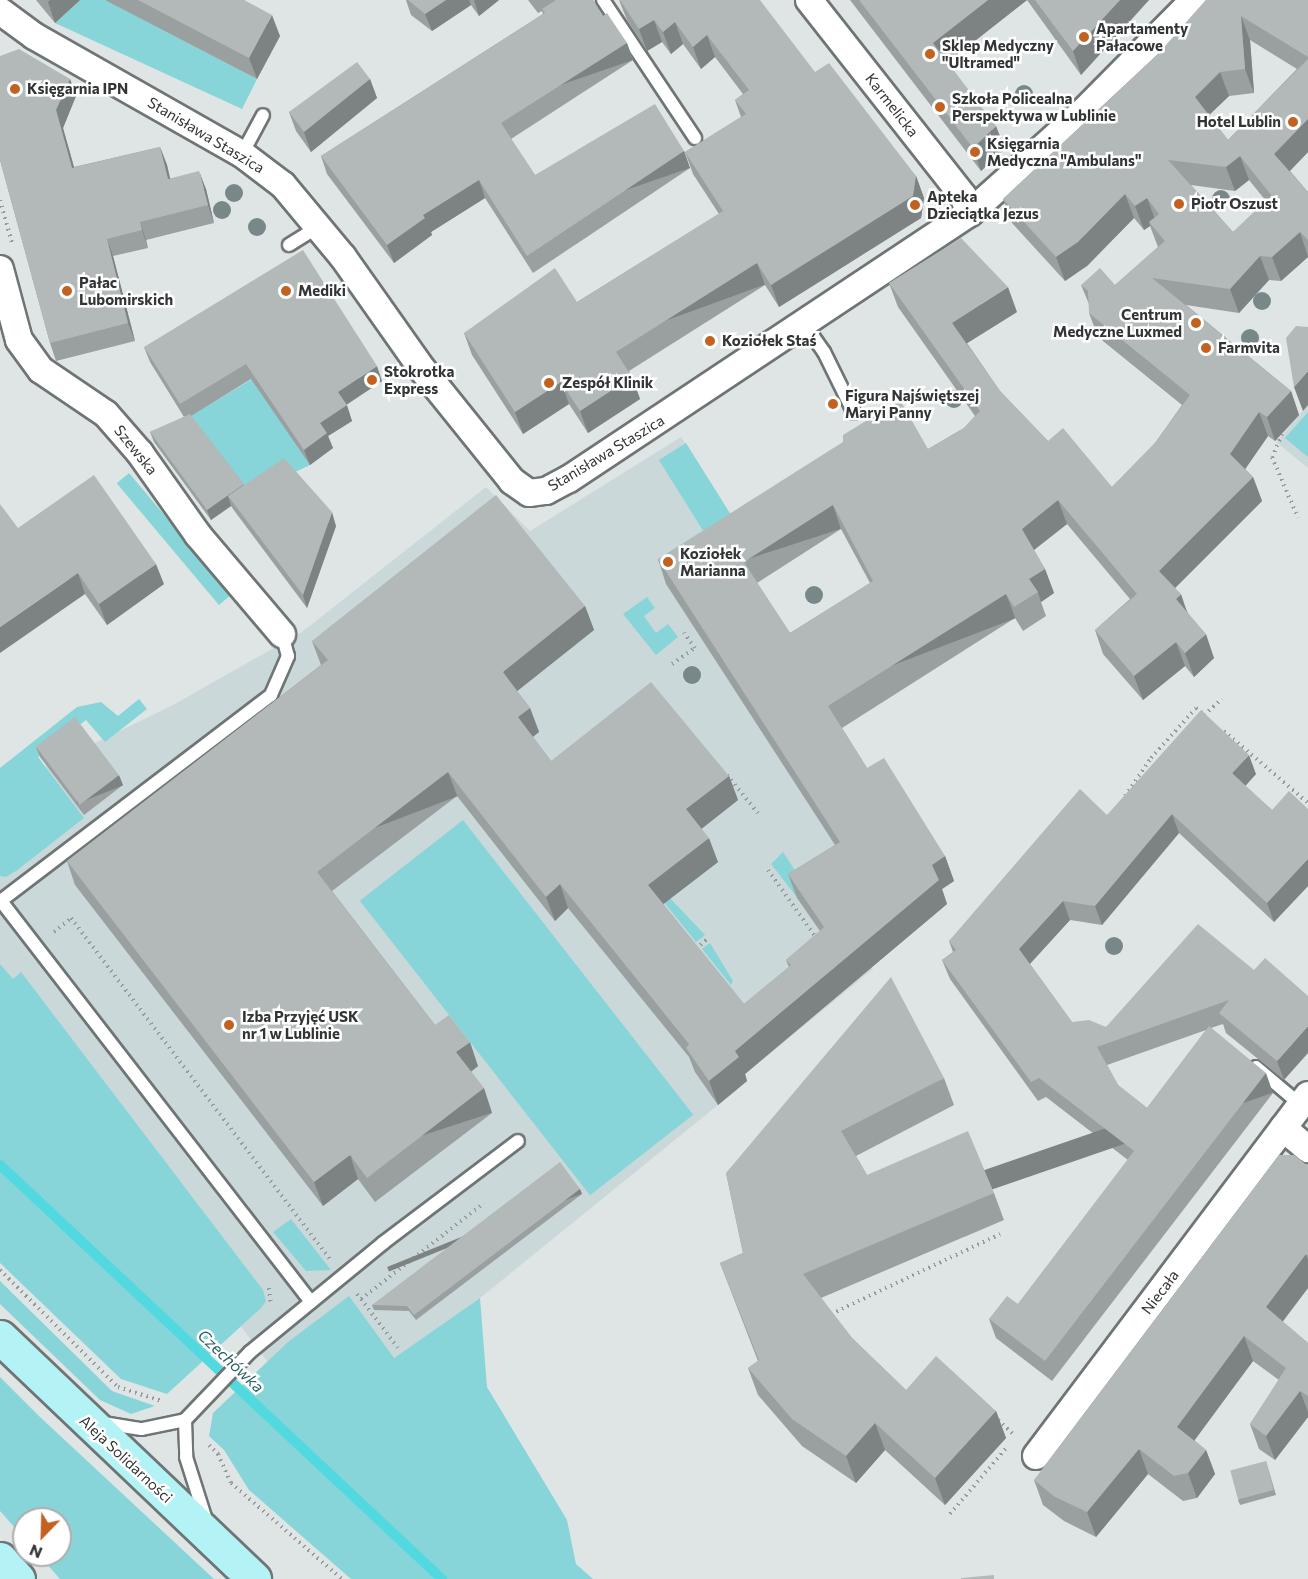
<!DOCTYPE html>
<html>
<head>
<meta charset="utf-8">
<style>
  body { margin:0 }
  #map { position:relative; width:1308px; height:1579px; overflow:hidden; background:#dfe5e5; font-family:Commissioner,sans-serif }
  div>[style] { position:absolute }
  .built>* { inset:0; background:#cad8d9 }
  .green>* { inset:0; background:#87d5d9; transform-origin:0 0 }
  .stream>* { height:10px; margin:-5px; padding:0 5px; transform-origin:5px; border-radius:5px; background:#52d9df }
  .path>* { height:4px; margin-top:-2px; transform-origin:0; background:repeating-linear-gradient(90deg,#95999a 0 1.5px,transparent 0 6px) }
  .roads { filter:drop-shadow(2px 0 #6f7475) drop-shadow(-2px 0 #6f7475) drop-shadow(0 2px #6f7475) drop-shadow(0 -2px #6f7475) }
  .lane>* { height:12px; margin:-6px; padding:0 6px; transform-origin:6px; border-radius:6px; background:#fff }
  .street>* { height:26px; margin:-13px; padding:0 13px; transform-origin:13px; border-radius:13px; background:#fff }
  .primary>* { height:33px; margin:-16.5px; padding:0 16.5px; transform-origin:16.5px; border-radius:16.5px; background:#b3f2f5 }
  .trees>* { width:18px; height:18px; margin:-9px; border-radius:50%; background:#788788 }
  .wall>* { inset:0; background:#9a9f9f }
  .shaded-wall>* { inset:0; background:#7d8282; transform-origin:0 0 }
  .building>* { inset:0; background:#b3b9b9; transform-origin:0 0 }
  .dots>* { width:16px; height:16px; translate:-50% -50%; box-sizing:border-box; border:3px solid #fff; border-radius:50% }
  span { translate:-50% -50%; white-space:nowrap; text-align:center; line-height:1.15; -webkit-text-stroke:5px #fff; paint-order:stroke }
  .poi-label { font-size:15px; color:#323435; font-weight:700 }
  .left { translate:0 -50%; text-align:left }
  .right { translate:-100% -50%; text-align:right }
  .street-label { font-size:15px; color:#323435 }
  .water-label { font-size:16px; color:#286063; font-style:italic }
  .north { position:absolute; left:12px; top:1507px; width:60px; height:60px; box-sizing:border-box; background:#fff; border:2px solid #adaeae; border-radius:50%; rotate:203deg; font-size:16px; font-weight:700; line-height:24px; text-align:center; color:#323435 }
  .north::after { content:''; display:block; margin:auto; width:21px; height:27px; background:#c26120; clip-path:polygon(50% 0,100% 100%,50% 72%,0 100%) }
</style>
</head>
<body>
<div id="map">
  <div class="built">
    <i style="clip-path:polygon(1308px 405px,1308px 468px,1276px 442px)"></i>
    <i style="clip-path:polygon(681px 437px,740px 529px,667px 584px,849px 866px,849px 937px,873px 969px,744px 1075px,747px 1081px,718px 1105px,480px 1298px,394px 1358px,282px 1381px,0 1008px,0 789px,173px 705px,302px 632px,486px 487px,530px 531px)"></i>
  </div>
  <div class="green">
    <i style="clip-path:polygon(80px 0,127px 0,123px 9px,257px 79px,242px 109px,55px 23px)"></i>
    <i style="clip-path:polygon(289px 357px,310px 465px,248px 494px,185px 419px)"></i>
    <i style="clip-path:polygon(1308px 412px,1308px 457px,1285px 438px)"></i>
    <i style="left:686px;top:443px;width:102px;height:32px;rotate:58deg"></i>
    <i style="left:129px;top:473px;width:159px;height:16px;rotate:50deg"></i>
    <i style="clip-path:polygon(647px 597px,655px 608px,644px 616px,656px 633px,668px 624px,678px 637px,656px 655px,623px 614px)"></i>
    <i style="clip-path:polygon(139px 699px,147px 709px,105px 742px,86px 720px,38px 757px,84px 818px,16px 871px,6px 877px,0 876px,0 768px,77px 707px,101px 702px,118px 716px)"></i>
    <i style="left:463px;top:820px;width:374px;height:131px;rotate:52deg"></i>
    <i style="clip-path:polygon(783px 852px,807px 889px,796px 896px,771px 864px)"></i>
    <i style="clip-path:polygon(669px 897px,705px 935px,696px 942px,663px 901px)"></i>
    <i style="clip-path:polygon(710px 943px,733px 981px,731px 985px,702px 949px)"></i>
    <i style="clip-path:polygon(0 964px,13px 979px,21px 972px,263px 1290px,266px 1301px,261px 1308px,167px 1394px,121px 1379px,0 1263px)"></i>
    <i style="clip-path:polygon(291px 1219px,331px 1270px,306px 1271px,273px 1232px)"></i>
    <i style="clip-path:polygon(0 1281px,112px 1391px,155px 1406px,131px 1414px,100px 1400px,0 1304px)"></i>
    <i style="clip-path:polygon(349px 1296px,394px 1358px,480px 1298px,487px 1387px,567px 1520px,576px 1564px,593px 1579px,351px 1579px,249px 1490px,224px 1450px,209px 1436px,213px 1413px,288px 1342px)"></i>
    <i style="clip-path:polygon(0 1377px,40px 1417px,214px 1579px,60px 1579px,39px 1555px,60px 1555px,60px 1519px,24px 1519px,24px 1538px,0 1511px)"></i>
  </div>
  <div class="stream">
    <i style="left:0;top:1165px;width:606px;rotate:43.13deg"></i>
  </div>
  <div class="path">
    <i style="left:0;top:200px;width:45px;rotate:74.4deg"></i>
    <i style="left:1282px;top:434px;width:25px;rotate:113deg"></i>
    <i style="left:1272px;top:457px;width:66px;rotate:66.9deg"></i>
    <i style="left:672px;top:664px;width:28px;rotate:-35deg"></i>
    <i style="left:695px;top:648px;width:19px;rotate:-126deg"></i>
    <i style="left:1204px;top:715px;width:24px;rotate:-42deg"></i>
    <i style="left:1224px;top:731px;width:111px;rotate:40.6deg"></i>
    <i style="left:727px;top:775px;width:49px;rotate:50.8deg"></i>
    <i style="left:1125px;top:796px;width:46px;rotate:-55.6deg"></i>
    <i style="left:1151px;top:758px;width:67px;rotate:-48deg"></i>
    <i style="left:1196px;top:708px;width:8px;rotate:40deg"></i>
    <i style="left:768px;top:870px;width:85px;rotate:54.6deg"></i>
    <i style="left:54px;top:932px;width:22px;rotate:-39deg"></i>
    <i style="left:71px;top:918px;width:428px;rotate:52.8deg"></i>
    <i style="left:696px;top:949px;width:15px;rotate:-42deg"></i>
    <i style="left:0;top:1270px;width:166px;rotate:44.8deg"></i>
    <i style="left:118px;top:1387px;width:46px;rotate:17.7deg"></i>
    <i style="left:269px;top:1288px;width:16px;rotate:83deg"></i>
    <i style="left:357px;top:1294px;width:6px;rotate:51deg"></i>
    <i style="left:361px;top:1299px;width:156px;rotate:-38deg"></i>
    <i style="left:361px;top:1299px;width:61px;rotate:52.9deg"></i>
    <i style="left:831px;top:1314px;width:187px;rotate:-25.3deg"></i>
    <i style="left:998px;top:1420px;width:22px;rotate:43deg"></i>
    <i style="left:209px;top:1445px;width:13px;rotate:45deg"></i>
    <i style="left:218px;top:1454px;width:32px;rotate:66deg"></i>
    <i style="left:231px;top:1483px;width:147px;rotate:40.9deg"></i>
    <i style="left:950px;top:1514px;width:89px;rotate:-49.5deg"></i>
  </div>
  <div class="roads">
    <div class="lane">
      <i style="left:603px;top:0;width:166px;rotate:56.3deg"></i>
      <i style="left:242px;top:154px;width:44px;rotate:-61.7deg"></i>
      <i style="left:289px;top:245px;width:36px;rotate:-32deg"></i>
      <i style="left:805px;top:325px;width:33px;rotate:55deg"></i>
      <i style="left:824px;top:352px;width:68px;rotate:63.8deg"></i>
      <i style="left:282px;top:634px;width:23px;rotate:75deg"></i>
      <i style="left:288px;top:656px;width:43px;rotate:113.6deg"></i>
      <i style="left:271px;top:695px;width:340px;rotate:142.7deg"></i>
      <i style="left:1px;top:901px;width:507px;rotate:52.29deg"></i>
      <i style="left:1256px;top:1067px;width:59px;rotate:40.2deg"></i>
      <i style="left:185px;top:1420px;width:37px;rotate:88deg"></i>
      <i style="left:186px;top:1457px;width:63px;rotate:72.4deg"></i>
      <i style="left:103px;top:1423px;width:39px;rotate:9deg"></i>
      <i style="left:142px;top:1429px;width:44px;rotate:-11.8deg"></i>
      <i style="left:185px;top:1420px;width:94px;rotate:-46.3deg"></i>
      <i style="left:250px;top:1352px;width:172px;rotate:-39.3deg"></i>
      <i style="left:383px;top:1243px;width:169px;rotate:-37.1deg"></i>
    </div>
    <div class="street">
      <i style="left:809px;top:0;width:249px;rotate:51.8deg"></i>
      <i style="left:963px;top:196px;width:18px;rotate:68deg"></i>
      <i style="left:0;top:11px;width:42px;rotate:36.3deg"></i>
      <i style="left:34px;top:36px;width:239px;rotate:29.6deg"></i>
      <i style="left:242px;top:154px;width:51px;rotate:37.1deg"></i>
      <i style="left:283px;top:185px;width:94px;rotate:50.2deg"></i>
      <i style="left:343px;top:257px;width:137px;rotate:54.8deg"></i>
      <i style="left:422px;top:369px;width:144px;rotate:51.2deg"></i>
      <i style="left:512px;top:481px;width:21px;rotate:35deg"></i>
      <i style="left:529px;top:493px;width:17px;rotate:-7deg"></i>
      <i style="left:546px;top:491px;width:26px;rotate:-28deg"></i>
      <i style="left:569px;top:479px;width:481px;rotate:-33.6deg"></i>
      <i style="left:970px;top:213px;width:154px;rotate:-41.8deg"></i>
      <i style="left:1085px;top:110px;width:155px;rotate:-45.3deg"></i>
      <i style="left:0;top:269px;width:73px;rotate:75deg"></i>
      <i style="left:19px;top:340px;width:37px;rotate:54deg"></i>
      <i style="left:41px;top:370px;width:78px;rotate:34.1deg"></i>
      <i style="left:106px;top:414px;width:52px;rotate:48.9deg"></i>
      <i style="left:140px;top:453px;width:100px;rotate:54.7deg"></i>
      <i style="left:198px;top:535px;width:130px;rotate:49.7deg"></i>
      <i style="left:1283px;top:1128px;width:33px;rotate:40deg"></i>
      <i style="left:1036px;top:1456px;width:452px;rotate:-53deg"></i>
    </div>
    <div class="primary">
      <i style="left:0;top:1337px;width:351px;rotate:43.6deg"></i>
      <i style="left:0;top:1559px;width:27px;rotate:48deg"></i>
    </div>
  </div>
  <div class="trees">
    <i style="left:1024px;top:94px"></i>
    <i style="left:234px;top:193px"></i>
    <i style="left:1221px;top:199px"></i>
    <i style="left:222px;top:210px"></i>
    <i style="left:257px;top:227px"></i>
    <i style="left:1262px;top:301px"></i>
    <i style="left:1250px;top:338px"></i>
    <i style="left:954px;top:399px"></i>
    <i style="left:814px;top:595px"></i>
    <i style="left:692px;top:675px"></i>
    <i style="left:1114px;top:946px"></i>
  </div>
  <div class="wall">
    <i style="clip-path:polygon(36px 0,80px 0,55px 23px)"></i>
    <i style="clip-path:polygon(105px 0,244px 0,280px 36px,257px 79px)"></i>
    <i style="clip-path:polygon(406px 0,499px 0,479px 16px,471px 5px,432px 31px,411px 15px)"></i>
    <i style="clip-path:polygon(528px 0,593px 0,603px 16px,627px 43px,633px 60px,511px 139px,535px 175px,684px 151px,690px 168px,533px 273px,485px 198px,431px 232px,432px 235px,394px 263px,327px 174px,321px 156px,543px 14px,542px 11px,538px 13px)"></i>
    <i style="clip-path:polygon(619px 0,815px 72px,916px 176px,924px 198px,921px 218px,779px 307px,765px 285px,629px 371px,640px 399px,588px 433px,569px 404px,523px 434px,472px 355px,464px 333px,577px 302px,719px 214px,693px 174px,685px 152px,741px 117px,735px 100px,743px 94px,715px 57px,701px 69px,683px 44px,671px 54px,662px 42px,647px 51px,627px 20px)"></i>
    <i style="clip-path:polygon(850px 0,1027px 0,947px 62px,1005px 149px,981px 171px)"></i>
    <i style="clip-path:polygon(1027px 0,1149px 0,1081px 75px)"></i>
    <i style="clip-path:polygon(evenodd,1206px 0,1308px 0,1308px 152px,1290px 171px,1308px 192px,1308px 257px,1281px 281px,1269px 280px,1239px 313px,1186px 305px,1291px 391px,1299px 415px,1275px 441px,1268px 436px,1245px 469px,1253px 477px,1262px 501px,1175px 588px,1188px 613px,1214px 658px,1194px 677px,1185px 666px,1143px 700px,1103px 654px,1095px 630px,1130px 599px,1067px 524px,1034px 550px,1045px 569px,1054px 593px,1041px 602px,1046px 616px,1023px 631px,1015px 618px,842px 728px,867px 768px,945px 856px,954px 881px,942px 889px,947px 904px,745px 1074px,747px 1081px,718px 1105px,695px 1072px,689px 1057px,568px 908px,555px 921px,457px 796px,332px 891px,435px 1025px,478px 1066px,471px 1072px,492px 1113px,375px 1202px,358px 1179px,323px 1206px,75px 885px,67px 861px,321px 665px,312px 641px,585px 606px,594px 630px,517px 691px,530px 708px,539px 732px,533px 737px,551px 761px,729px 776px,738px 800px,701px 829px,718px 862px,663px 904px,744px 1004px,789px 967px,786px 960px,820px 931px,797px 898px,788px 874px,835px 845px,666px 584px,658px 559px,928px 449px,964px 428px,975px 416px,898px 307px,889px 283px,1017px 312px,967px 343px,1000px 391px,1048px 441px,1112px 487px,1155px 443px,1182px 405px,1098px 337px,1089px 313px,1089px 304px,1081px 285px,1115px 285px,1158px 247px,1150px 226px,1144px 230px,1134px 218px,1087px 266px,1065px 281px,1012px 223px,1003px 199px,1160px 52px,1206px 0,1250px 40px,1297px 69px,1228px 140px,1209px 115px,1229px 96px,1254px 93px,1250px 40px,1206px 0,1249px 180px,1266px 201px,1233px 232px,1191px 185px,1235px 191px,1249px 180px,1206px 0,841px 529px,870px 583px,790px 633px,757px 583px,841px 529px)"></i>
    <i style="clip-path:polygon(70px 79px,76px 96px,63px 128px,74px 167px,160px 147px,167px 165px,170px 178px,206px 189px,214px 223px,146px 240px,148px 248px,113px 256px,135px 341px,56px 361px,50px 343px,0 160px)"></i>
    <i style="clip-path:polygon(370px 79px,377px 98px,311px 152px,296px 131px,289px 112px)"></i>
    <i style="clip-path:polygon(144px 347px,382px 381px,346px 405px,352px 421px,328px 436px,333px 448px,310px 465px,251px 379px,191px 416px,244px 485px,336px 526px,307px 608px,233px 509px,231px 506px,211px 520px,154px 442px,150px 432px,184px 417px,150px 362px)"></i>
    <i style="clip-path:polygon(18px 528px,164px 584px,107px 625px,85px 594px)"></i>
    <i style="clip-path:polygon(36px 747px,123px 785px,84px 815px,40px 757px)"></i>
    <i style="clip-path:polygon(evenodd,1256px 774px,1245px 786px,1272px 810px,1308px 809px,1308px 886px,1274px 922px,1179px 833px,1102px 925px,1070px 920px,1030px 964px,1072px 1022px,1106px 1027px,1254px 970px,1284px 1080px,1226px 1033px,1223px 1024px,1211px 1028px,1273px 1093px,1052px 1381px,996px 1338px,989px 1319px,1018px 1304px,1128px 1160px,1046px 1097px,1038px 1101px,950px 979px,942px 960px,953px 952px,949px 941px,1107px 815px,1256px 774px,1206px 1030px,1147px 1108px,1118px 1085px,1107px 1065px,1206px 1030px)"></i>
    <i style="clip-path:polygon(944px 1078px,954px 1105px,856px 1156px,867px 1175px,994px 1193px,1004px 1220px,821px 1298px,852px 1338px,906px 1390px,996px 1411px,1006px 1438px,945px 1505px,885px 1450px,856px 1483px,802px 1446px,758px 1395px,748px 1368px,758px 1361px,720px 1263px,743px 1253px,726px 1173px)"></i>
    <i style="clip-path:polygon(1308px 1166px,1308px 1288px,1282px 1321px,1308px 1343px,1308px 1417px,1275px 1460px,1259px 1449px,1250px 1424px,1279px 1380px,1253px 1361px,1194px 1440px,1206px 1450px,1215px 1474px,1197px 1498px,1183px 1501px,1148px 1474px,1096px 1537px,1064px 1521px,1043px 1505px,1034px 1480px)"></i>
    <i style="clip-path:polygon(580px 1189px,582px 1194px,416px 1320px,409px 1311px,374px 1310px,372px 1305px)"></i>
    <i style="clip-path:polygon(1266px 1461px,1276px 1495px,1240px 1505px,1238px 1500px)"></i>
  </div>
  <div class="shaded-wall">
    <i style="clip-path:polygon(50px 0,80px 0,55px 23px,48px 2px)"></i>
    <i style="clip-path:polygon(446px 0,469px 0,471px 5px,432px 31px,425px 14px)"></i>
    <i style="clip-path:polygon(474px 0,499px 0,479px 16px)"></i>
    <i style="clip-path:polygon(988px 0,1027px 0,942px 67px,933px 43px)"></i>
    <i style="clip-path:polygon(1120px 0,1149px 0,1081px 75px,1073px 51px)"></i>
    <i style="clip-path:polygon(272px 15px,280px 36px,257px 79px,249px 58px)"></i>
    <i style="clip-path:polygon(1241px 16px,1250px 40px,1254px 93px,1245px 69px)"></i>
    <i style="clip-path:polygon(654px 20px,662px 42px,647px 51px,639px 29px)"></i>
    <i style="clip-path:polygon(675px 22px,683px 44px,671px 54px,663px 32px)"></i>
    <i style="clip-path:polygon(707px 35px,715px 57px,701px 69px,693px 47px)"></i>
    <i style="left:627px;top:43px;width:18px;height:149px;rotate:71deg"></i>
    <i style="clip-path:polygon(1220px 72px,1229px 96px,1203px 121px,1195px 97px)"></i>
    <i style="clip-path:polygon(70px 79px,76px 96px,63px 128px,79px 185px,72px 168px,56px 110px)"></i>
    <i style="clip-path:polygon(370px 79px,377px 98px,311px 152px,304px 132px)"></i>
    <i style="clip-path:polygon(1308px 119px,1308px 152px,1283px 178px,1274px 154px)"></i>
    <i style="clip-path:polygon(996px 126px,1005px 149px,981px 171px,973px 148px)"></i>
    <i style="clip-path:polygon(160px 147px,167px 165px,174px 197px,168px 179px)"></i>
    <i style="left:684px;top:151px;width:18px;height:189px;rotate:71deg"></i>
    <i style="clip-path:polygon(1240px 156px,1249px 180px,1235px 191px,1226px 167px)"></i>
    <i style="clip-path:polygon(199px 171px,206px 189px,214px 223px,208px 205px)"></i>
    <i style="clip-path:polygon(916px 176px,924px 198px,921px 218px,779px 307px,771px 285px)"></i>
    <i style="clip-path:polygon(479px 180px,485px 198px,431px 232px,432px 235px,394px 263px,387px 245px,423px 215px)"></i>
    <i style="clip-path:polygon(1125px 194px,1134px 218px,1087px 266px,1065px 281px,1056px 257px)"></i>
    <i style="clip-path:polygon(1147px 198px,1156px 222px,1149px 222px,1150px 226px,1144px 230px,1135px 206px)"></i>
    <i style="clip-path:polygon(140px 222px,146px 240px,148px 248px,142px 230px)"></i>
    <i style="clip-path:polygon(1300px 232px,1308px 257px,1281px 281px,1272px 257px)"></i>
    <i style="clip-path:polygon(107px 239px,113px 256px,135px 341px,128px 323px)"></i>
    <i style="clip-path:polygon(1260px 256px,1269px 280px,1239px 313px,1230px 289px)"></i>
    <i style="left:757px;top:263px;width:23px;height:167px;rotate:70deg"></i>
    <i style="clip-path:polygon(1008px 287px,1017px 312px,961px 347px,952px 323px)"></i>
    <i style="clip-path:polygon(377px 366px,382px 381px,343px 407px,338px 392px)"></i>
    <i style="clip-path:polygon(1308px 371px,1308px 405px,1303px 411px,1294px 387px)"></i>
    <i style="clip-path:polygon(632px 377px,640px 399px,588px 433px,580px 411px)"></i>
    <i style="clip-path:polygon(561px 382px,569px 404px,523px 434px,515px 412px)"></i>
    <i style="clip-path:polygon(1291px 391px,1299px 415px,1275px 441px,1267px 417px)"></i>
    <i style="clip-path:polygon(347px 405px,352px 421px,328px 436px,333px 448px,310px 465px,304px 450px,320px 423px)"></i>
    <i style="clip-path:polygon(1259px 412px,1268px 436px,1239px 478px,1230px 454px)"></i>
    <i style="clip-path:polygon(1253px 477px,1262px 501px,1168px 595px,1159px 571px)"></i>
    <i style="clip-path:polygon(244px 484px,228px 496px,231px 506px,211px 520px,207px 510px)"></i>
    <i style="clip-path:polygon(1058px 500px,1067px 524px,1030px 553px,1022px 529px)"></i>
    <i style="left:833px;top:505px;width:25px;height:106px;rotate:72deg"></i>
    <i style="clip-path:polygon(332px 512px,336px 526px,307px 608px,303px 595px)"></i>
    <i style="clip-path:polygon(156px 564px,164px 584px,107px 625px,99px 604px)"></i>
    <i style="clip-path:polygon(1045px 569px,1054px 593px,1041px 602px,1038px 592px,1029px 579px)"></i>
    <i style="clip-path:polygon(78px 573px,85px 594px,0 653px,0 627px)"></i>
    <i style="left:1006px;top:594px;width:26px;height:210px;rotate:69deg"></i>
    <i style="clip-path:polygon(1181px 594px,1189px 618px,1176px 599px)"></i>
    <i style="clip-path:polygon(585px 606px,594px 630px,511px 696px,503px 672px)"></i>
    <i style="clip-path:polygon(1206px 634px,1214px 658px,1194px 677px,1185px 653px)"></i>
    <i style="clip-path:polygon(1176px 642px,1185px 666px,1143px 700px,1134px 676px)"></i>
    <i style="clip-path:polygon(530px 708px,539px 732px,527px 741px,518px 717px)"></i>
    <i style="clip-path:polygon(1249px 755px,1256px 774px,1239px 793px,1232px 773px)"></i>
    <i style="left:448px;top:772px;width:26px;height:165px;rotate:69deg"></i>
    <i style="left:119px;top:775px;width:11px;height:49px;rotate:68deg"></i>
    <i style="clip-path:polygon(729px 776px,738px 800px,695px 834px,686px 809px)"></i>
    <i style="clip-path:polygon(1172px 814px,1179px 833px,1102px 925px,1095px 906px)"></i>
    <i style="clip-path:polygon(709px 838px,718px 862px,657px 909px,648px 885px)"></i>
    <i style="clip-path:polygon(945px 856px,954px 881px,942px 889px,947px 904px,745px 1074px,747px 1081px,718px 1105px,709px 1081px,735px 1051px,932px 865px)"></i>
    <i style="clip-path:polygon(1308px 859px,1308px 886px,1274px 922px,1267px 903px)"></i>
    <i style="clip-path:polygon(560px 884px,568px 908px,555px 921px,546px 897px)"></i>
    <i style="clip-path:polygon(1063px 901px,1070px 920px,1026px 968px,1019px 949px)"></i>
    <i style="clip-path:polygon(1308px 1026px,1308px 1053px,1284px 1080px,1277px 1061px)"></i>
    <i style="clip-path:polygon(470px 1042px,478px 1066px,465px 1076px,456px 1052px)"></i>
    <i style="left:1266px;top:1073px;width:21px;height:363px;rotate:71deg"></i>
    <i style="left:484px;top:1088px;width:26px;height:148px;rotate:72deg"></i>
    <i style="clip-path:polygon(350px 1155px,358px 1179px,323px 1206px,314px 1182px)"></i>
    <i style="left:580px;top:1189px;width:5px;height:208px;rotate:68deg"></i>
    <i style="clip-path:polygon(1306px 1254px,1308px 1260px,1308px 1288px,1275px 1332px,1266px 1307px)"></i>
    <i style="clip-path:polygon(1244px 1336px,1253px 1361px,1186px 1452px,1177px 1427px)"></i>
    <i style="clip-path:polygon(1300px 1391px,1308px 1412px,1308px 1417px,1275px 1460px,1266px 1436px)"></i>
    <i style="clip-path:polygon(996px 1411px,1006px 1438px,945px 1505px,935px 1478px)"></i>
    <i style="clip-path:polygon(875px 1423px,885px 1450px,856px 1483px,846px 1456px)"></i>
    <i style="clip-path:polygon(1139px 1449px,1148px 1474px,1096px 1537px,1087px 1512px)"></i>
    <i style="clip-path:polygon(1206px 1450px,1215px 1474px,1197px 1498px,1188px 1473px)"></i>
  </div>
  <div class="building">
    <i style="clip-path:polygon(138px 0,244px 0,272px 15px,249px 58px)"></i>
    <i style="clip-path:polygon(408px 0,446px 0,425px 14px)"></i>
    <i style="clip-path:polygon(556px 0,593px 0,603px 16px,607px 13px,627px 43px,501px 123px,535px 175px,655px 104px,684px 151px,527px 256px,479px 180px,423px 215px,425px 218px,387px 245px,321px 156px,545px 13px,542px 9px)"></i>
    <i style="clip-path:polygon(620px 0,760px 0,815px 72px,829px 63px,916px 176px,913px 196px,771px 285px,757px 263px,616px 352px,632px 377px,580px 411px,561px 382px,515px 412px,464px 333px,555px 268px,577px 302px,723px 211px,685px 152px,746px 114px,735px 100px,749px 90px,707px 35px,693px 47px,675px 22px,663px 32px,654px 20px,639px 29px)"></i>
    <i style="clip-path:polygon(859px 0,988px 0,933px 43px,996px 126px,973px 148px)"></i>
    <i style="clip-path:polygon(1035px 0,1120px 0,1073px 51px)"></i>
    <i style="clip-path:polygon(evenodd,1206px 0,1308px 0,1308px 57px,1241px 16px,1245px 69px,1220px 72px,1195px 97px,1228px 140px,1308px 59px,1308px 119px,1274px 154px,1308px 192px,1308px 240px,1300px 232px,1272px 257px,1260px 256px,1230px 289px,1152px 278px,1291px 391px,1267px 417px,1259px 412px,1230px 454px,1253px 477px,1159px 571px,1181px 594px,1176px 599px,1206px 634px,1185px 653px,1176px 642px,1134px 676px,1095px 630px,1137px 594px,1058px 500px,1022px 529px,1045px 569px,1029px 579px,1038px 592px,1014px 607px,1006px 594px,828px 706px,867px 768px,884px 758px,945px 856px,932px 865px,939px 880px,735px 1051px,739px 1057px,709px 1081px,686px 1048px,689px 1044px,560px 884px,546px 897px,448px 772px,317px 872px,435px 1025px,449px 1015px,470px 1042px,456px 1052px,484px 1088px,367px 1178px,350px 1155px,314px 1182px,67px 861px,328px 660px,312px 641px,496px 495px,585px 606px,503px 672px,530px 708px,518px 717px,551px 761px,651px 682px,729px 776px,686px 809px,709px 838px,648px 885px,744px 1004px,791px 965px,786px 960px,824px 927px,788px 874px,840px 842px,658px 559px,843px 442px,843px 435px,900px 400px,928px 449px,964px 428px,980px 411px,889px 283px,961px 238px,1008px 287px,952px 323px,1000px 391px,1048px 441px,1063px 428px,1112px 487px,1155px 443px,1190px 395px,1089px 313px,1088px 291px,1081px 285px,1100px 268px,1115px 285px,1165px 241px,1149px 222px,1159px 214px,1147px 198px,1135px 206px,1125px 194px,1078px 242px,1056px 257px,1003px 199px,1160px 52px,1206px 0,1240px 156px,1272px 196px,1233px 232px,1168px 160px,1226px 167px,1240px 156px,1206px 0,833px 505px,873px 581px,790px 633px,744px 562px,833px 505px)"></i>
    <i style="clip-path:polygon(19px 49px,70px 79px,56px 110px,72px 168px,160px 147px,168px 179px,199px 171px,208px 205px,140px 222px,142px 230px,107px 239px,128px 323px,50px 343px,0 160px,0 56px)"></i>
    <i style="clip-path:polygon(357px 62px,370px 79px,304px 132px,289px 112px)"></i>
    <i style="clip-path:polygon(303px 250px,377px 366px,338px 392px,347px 405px,320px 423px,327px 433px,304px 450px,246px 364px,180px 404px,144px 347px)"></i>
    <i style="clip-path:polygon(1296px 326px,1308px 327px,1308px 371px,1294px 387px,1286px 338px)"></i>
    <i style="clip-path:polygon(190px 414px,244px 484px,207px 510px,150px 432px)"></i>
    <i style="clip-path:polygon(284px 458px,332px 512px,303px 595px,228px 496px)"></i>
    <i style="clip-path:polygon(94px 475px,156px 564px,99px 604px,78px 573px,0 627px,0 504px,18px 528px)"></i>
    <i style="clip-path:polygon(1201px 710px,1249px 755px,1232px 773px,1272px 810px,1289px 791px,1308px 809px,1308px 859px,1267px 903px,1172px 814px,1095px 906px,1063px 901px,1019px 949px,1072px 1022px,1089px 1020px,1106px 1027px,1198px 924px,1254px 970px,1265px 958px,1308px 996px,1308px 1026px,1277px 1061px,1219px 1013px,1229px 1000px,1097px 1047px,1118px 1085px,1147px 1108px,1209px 1026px,1266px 1073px,1045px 1361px,989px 1319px,1007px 1296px,1018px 1304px,1134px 1151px,1039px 1078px,1031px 1082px,942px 960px,956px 950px,949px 941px,1080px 789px,1107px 815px)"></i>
    <i style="left:75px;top:717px;width:73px;height:49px;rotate:53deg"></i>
    <i style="clip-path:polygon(891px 977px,944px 1078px,841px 1131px,867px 1175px,968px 1131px,994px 1193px,803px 1274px,852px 1338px,906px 1390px,936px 1356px,996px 1411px,935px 1478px,875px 1423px,846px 1456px,792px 1419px,748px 1368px,759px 1360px,720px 1263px,743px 1253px,726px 1173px)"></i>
    <i style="clip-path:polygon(1279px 1155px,1294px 1155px,1308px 1166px,1308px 1256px,1306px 1254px,1266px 1307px,1308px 1343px,1308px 1396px,1300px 1391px,1266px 1436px,1250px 1424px,1286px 1368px,1244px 1336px,1177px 1427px,1206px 1450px,1188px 1473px,1174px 1476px,1139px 1449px,1087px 1512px,1055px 1497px,1034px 1480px)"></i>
    <i style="clip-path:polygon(560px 1162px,580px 1189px,414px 1315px,407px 1306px,372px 1305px)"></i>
    <i style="left:1266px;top:1461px;width:30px;height:37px;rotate:75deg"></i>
    <i style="clip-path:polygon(994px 1575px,994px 1579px,961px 1579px,961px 1578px)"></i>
  </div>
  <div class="dots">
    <i style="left:1084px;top:37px;background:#c26120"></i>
    <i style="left:930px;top:54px;background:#c26120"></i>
    <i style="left:15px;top:89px;background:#c26120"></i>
    <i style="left:940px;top:107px;background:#c26120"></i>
    <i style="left:1293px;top:122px;background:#c26120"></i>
    <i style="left:975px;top:152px;background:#c26120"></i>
    <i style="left:1179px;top:204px;background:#c26120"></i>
    <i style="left:915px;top:205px;background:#c26120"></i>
    <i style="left:67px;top:291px;background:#c26120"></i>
    <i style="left:286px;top:291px;background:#c26120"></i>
    <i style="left:1196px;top:323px;background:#c26120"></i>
    <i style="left:710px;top:341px;background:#c26120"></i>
    <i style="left:1206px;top:348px;background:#c26120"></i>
    <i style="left:372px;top:380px;background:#c26120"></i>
    <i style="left:549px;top:383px;background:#c26120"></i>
    <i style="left:833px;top:404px;background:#c26120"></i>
    <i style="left:668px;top:562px;background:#c26120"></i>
    <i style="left:229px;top:1025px;background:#c26120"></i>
  </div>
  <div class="poi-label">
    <span class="left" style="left:1096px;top:37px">Apartamenty<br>Pałacowe</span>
    <span class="left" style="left:942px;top:54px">Sklep Medyczny<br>"Ultramed"</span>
    <span class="left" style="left:27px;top:89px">Księgarnia IPN</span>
    <span class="left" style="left:952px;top:107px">Szkoła Policealna<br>Perspektywa w Lublinie</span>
    <span class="right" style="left:1281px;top:122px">Hotel Lublin</span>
    <span class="left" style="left:987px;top:152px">Księgarnia<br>Medyczna "Ambulans"</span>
    <span class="left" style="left:927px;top:205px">Apteka<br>Dzieciątka Jezus</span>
    <span class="left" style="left:1191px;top:204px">Piotr Oszust</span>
    <span class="left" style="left:79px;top:291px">Pałac<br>Lubomirskich</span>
    <span class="left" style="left:298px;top:291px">Mediki</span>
    <span class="right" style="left:1182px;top:323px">Centrum<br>Medyczne Luxmed</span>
    <span class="left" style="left:722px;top:341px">Koziołek Staś</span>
    <span class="left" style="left:1218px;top:348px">Farmvita</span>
    <span class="left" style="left:384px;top:380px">Stokrotka<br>Express</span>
    <span class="left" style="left:562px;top:383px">Zespół Klinik</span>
    <span class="left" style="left:845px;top:404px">Figura Najświętszej<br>Maryi Panny</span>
    <span class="left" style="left:680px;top:562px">Koziołek<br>Marianna</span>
    <span class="left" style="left:242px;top:1025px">Izba Przyjęć USK<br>nr 1 w Lublinie</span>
  </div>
  <div class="street-label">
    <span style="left:892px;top:105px;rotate:52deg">Karmelicka</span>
    <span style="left:206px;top:135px;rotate:31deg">Stanisława Staszica</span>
    <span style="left:136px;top:450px;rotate:51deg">Szewska</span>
    <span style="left:606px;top:453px;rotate:-31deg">Stanisława Staszica</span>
    <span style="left:1160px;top:1292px;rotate:-53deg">Niecała</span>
    <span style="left:126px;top:1459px;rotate:43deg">Aleja Solidarności</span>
  </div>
  <div class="water-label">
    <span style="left:231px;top:1361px;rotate:43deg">Czechówka</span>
  </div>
  <div class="north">N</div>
</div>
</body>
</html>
